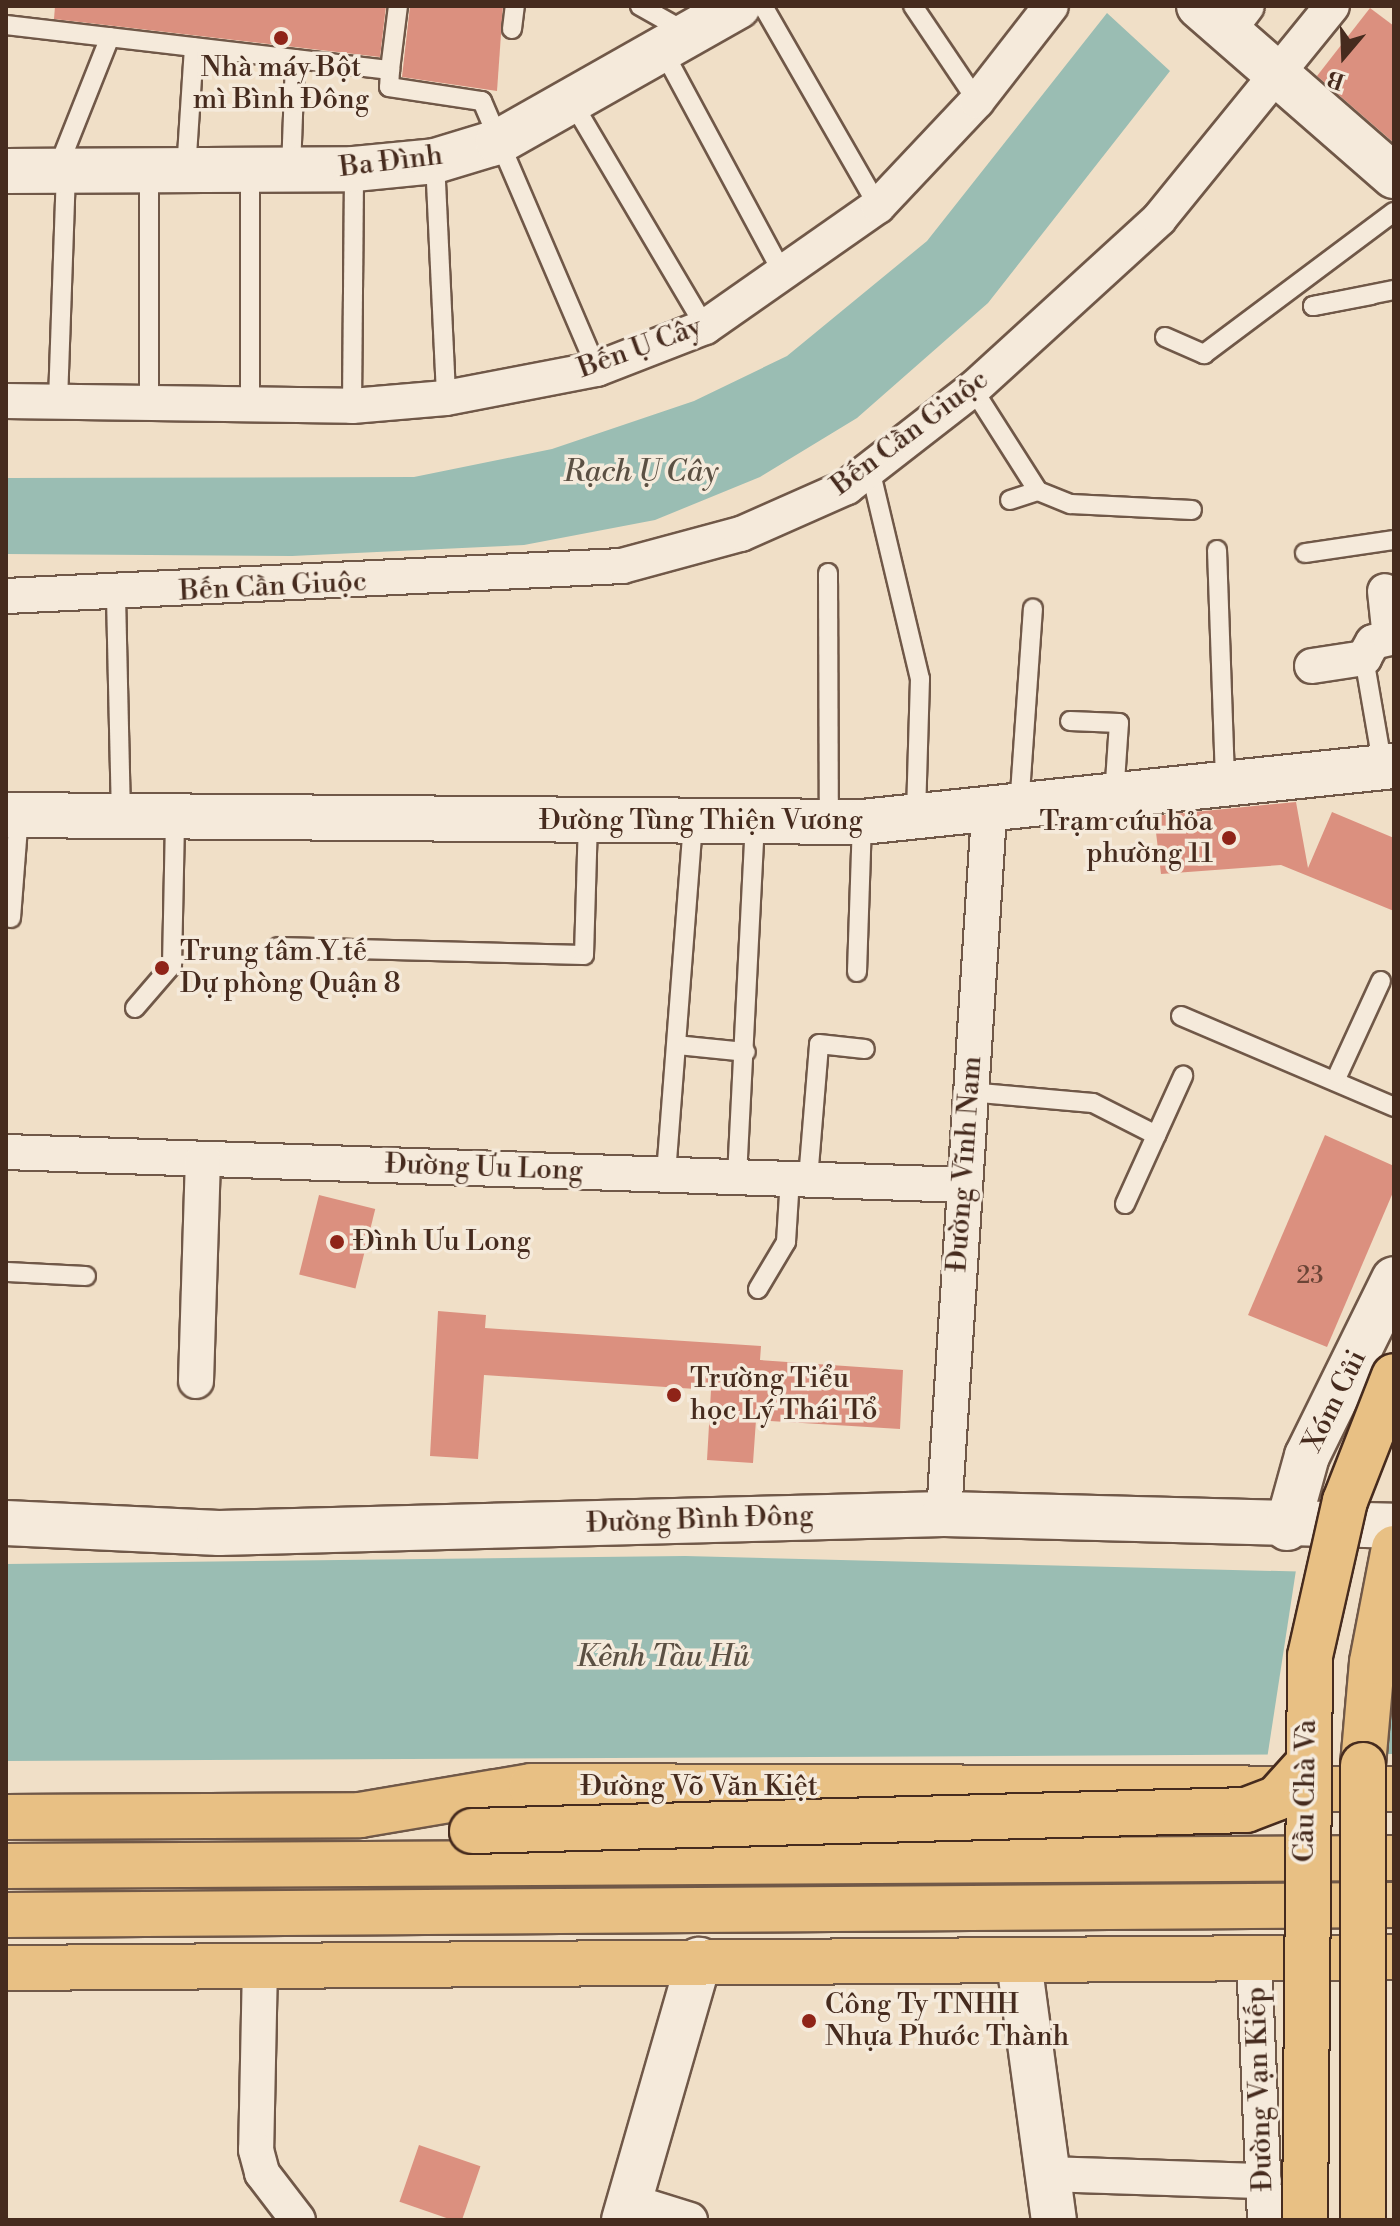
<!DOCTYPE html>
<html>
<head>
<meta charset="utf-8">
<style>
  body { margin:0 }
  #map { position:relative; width:1400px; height:2226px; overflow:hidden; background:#f0dfc7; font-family:"Libre Bodoni",serif }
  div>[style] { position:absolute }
  .water>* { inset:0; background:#9abdb3 }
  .pier>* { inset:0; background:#f0dfc7 }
  .building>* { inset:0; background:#db907f; transform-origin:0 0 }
  .roads { filter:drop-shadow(2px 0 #705848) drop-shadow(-2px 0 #705848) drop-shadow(0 2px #705848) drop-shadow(0 -2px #705848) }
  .service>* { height:18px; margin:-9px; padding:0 9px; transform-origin:9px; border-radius:9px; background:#f5eadb }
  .minor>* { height:34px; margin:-17px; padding:0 17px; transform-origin:17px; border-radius:17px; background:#f5eadb }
  .tertiary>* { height:44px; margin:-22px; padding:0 22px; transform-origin:22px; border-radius:22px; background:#f5eadb }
  .secondary>* { height:44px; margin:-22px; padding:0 22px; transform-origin:22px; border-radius:22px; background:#f5eadb }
  .primary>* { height:44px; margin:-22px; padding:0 22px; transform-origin:22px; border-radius:22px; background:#e8c084 }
  .trunk>* { height:44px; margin:-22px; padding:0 22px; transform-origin:22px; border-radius:22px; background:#e8c084 }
  .bridges { filter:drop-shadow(2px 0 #462b1e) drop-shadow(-2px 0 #462b1e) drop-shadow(0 2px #462b1e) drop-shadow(0 -2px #462b1e) }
  .primary-bridge>* { height:44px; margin:-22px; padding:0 22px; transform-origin:22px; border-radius:22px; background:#e8c084 }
  .dots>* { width:22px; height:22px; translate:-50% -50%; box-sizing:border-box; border:4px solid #f5eadb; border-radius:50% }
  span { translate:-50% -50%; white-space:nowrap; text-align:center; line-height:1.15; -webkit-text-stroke:7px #f5eadb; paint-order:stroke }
  .number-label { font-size:24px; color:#6b4436 }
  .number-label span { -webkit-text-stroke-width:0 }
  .poi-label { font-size:28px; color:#462b1e }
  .right { translate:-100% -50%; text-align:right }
  .left { translate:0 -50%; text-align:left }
  .street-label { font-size:28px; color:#462b1e }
  .water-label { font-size:30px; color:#5b5043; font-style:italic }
  .frame { position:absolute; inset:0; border:8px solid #462b1e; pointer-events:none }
  .north { position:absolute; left:1304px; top:16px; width:80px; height:80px; -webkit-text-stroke:6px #f5eadb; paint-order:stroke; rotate:199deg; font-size:22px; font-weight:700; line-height:32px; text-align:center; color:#462b1e }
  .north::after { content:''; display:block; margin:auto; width:28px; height:36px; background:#462b1e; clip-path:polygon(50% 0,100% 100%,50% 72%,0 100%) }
</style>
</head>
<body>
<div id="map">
  <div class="water">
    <i style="clip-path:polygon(1107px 13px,1170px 71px,988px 303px,857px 418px,760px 477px,655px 520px,524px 545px,292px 556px,6px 554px,6px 478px,414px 477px,552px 449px,694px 401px,787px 356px,927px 241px)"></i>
    <i style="clip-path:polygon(685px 1556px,1394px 1574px,1394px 1754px,6px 1761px,6px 1564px)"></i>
  </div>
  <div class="pier">
    <i style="clip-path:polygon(1296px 1570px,1394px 1570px,1394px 1683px,1382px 1758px,1267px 1759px)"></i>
  </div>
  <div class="building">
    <i style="clip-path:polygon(55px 6px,386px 6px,380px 57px,54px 19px)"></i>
    <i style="clip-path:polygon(410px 6px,503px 6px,497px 91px,402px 77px)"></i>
    <i style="clip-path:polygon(1370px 8px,1394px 26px,1394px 143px,1317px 76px)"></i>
    <i style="clip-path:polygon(1296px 802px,1308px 868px,1332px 812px,1394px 838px,1394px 911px,1281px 865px,1161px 874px,1154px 816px)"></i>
    <i style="clip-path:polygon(1325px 1135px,1394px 1166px,1394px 1190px,1327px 1347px,1248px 1315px)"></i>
    <i style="left:319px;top:1195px;width:58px;height:82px;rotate:14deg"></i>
    <i style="clip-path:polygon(438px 1311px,486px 1315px,485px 1328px,761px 1346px,760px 1360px,903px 1370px,900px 1429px,756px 1420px,753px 1463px,707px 1460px,711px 1390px,484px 1375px,478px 1459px,430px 1456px)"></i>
    <i style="left:419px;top:2145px;width:65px;height:60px;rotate:19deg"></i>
  </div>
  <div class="roads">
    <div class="service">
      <i style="left:640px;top:6px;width:55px;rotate:29.4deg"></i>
      <i style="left:763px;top:6px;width:231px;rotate:60.1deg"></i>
      <i style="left:913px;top:6px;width:115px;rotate:56deg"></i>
      <i style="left:6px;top:25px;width:387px;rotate:6.7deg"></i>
      <i style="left:390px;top:70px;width:17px;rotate:93deg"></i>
      <i style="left:389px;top:87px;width:94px;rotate:8.6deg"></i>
      <i style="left:482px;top:101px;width:292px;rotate:66.8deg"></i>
      <i style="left:512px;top:29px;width:23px;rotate:-83deg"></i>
      <i style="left:662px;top:49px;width:259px;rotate:61.7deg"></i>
      <i style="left:390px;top:70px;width:64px;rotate:-82.9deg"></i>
      <i style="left:571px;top:100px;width:264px;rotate:59.4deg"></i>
      <i style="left:435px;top:161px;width:237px;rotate:87.3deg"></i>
      <i style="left:57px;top:170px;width:143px;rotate:-68.3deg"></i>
      <i style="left:250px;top:170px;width:235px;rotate:90deg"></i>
      <i style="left:291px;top:170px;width:111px;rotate:-87.9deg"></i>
      <i style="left:186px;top:171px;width:124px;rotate:-86.3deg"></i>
      <i style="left:1372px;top:295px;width:60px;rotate:169.4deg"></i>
      <i style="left:1313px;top:306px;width:83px;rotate:-11.2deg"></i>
      <i style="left:1165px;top:337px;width:43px;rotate:23.6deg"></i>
      <i style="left:1204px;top:354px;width:237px;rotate:-36.8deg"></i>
      <i style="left:973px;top:389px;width:121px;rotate:57.5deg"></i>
      <i style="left:1038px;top:491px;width:35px;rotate:22deg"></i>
      <i style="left:1071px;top:504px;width:121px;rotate:2.8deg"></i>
      <i style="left:58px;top:401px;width:231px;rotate:-88deg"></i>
      <i style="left:149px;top:402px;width:231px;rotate:-90deg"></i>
      <i style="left:352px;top:406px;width:237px;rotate:-89.5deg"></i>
      <i style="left:870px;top:469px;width:216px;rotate:76.6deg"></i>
      <i style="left:920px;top:679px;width:137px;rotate:91.7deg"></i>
      <i style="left:1010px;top:500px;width:29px;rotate:-18deg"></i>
      <i style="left:1217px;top:550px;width:233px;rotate:88deg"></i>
      <i style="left:1305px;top:553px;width:90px;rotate:-8.3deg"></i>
      <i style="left:828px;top:573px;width:250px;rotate:89.8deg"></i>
      <i style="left:116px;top:596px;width:221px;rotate:88.7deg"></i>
      <i style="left:1364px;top:658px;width:112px;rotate:80.2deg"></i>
      <i style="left:1070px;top:721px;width:49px;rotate:2.3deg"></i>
      <i style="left:1119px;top:723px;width:74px;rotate:93.9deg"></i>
      <i style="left:1019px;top:808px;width:200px;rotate:-86deg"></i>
      <i style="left:11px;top:918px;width:103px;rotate:-85.6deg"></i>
      <i style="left:278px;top:947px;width:306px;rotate:1.5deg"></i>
      <i style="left:584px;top:955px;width:134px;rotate:-88.3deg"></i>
      <i style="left:857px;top:972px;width:150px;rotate:-88.1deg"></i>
      <i style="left:135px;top:1008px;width:57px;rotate:-49.3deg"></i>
      <i style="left:172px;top:965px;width:146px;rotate:-88.8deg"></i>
      <i style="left:1181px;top:1016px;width:232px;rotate:23.1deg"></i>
      <i style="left:677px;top:1045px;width:69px;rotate:5.8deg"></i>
      <i style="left:1335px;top:1081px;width:110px;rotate:-65.3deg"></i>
      <i style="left:969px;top:1092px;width:124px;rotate:5.1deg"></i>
      <i style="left:1093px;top:1103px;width:71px;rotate:26.9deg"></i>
      <i style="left:666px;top:1174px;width:352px;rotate:-85.6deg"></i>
      <i style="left:737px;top:1177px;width:354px;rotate:-87.1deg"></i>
      <i style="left:808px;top:1179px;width:135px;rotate:-85.3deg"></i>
      <i style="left:819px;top:1044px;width:46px;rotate:6.2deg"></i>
      <i style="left:1125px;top:1204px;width:141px;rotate:-65.6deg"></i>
      <i style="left:6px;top:1272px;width:80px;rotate:2.9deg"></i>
      <i style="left:758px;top:1289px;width:55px;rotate:-59.2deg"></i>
      <i style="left:786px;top:1242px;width:64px;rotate:-86.4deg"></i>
    </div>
    <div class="minor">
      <i style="left:1228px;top:31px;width:31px;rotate:-53deg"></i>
      <i style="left:6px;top:401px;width:346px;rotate:0.8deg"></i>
      <i style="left:352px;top:406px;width:94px;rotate:-4.9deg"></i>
      <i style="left:446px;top:398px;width:154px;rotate:-10.9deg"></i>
      <i style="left:597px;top:369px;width:116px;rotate:-21.3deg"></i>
      <i style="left:705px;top:327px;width:211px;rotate:-35deg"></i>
      <i style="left:878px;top:206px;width:144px;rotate:-46.7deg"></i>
      <i style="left:977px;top:101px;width:120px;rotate:-52.1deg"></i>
      <i style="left:6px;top:596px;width:617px;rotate:-2.79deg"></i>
      <i style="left:622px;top:566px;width:123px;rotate:-15.1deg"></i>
      <i style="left:741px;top:534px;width:116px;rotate:-23.9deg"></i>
      <i style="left:847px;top:487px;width:160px;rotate:-37.9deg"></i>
      <i style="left:973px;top:389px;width:252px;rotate:-42.4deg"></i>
      <i style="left:1159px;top:219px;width:274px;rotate:-50.9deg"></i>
      <i style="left:1312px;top:666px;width:53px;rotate:-8.7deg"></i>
      <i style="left:1364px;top:658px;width:18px;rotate:-61deg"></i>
      <i style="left:1373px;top:642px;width:17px;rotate:-13deg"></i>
      <i style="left:1390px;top:638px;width:47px;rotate:-96.1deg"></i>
      <i style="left:6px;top:1152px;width:958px;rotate:1.97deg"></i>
      <i style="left:196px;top:1381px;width:222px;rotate:-88.2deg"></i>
      <i style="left:944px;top:1514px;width:701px;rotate:-86.32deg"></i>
      <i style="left:1254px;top:1958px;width:262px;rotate:87.6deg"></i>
      <i style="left:260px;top:1965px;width:185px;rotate:91.2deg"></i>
      <i style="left:256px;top:2150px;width:24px;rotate:75deg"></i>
      <i style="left:262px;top:2173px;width:59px;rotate:52.5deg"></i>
      <i style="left:1048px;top:2174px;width:216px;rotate:1.9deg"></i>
      <i style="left:629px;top:2201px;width:64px;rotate:17.3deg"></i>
    </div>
    <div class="tertiary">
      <i style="left:6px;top:171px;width:348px;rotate:-0.3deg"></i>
      <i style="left:354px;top:169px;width:81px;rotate:-5.6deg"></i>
      <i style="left:435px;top:161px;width:66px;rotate:-16.8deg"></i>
      <i style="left:498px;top:142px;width:276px;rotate:-29.5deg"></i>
      <i style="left:6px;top:815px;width:856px;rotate:0.47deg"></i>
      <i style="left:862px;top:822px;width:535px;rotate:-6.01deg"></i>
      <i style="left:6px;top:1523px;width:213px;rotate:2.7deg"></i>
      <i style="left:219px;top:1533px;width:725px;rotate:-1.5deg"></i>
      <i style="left:944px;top:1514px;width:450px;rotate:1.5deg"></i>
      <i style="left:1287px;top:1528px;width:75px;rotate:-74.5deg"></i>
      <i style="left:1307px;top:1456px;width:197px;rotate:-63.8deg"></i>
      <i style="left:1019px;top:1962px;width:260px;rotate:82.3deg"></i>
      <i style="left:624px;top:2220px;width:271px;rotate:-73.9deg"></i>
    </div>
    <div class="secondary">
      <i style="left:1199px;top:6px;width:259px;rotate:41.1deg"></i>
    </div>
    <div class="primary">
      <i style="left:1363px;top:1765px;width:103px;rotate:-85deg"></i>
      <i style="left:1372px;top:1662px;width:116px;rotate:-79.1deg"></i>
      <i style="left:6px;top:1817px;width:354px;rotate:-0.3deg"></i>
      <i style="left:360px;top:1815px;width:173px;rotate:-9.6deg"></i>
      <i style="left:531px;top:1786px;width:863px;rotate:0.2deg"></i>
      <i style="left:6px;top:1968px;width:1388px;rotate:-0.45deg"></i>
    </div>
    <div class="trunk">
      <i style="left:6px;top:1866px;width:1388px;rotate:-0.33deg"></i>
      <i style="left:6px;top:1915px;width:1388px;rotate:-0.41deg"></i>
    </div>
  </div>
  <div class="bridges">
    <div class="primary-bridge">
      <i style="left:1363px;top:1765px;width:455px;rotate:90deg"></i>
      <i style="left:472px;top:1831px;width:774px;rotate:-1.55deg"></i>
      <i style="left:1246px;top:1810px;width:33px;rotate:-21deg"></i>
      <i style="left:1277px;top:1798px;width:42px;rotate:-47.9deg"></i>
      <i style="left:1305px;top:2220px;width:564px;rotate:-89.49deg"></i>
      <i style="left:1310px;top:1656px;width:159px;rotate:-77.3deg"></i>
      <i style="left:1345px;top:1501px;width:134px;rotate:-68.6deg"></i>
    </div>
  </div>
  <div class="dots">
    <i style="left:281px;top:38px;background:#8f2418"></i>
    <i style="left:1229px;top:838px;background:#8f2418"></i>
    <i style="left:162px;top:968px;background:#8f2418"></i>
    <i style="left:337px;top:1242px;background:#8f2418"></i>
    <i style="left:674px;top:1395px;background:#8f2418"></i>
    <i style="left:809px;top:2021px;background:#8f2418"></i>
  </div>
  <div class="number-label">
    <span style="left:1310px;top:1277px">23</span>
  </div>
  <div class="poi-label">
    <span style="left:281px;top:84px">Nhà máy Bột<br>mì Bình Đông</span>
    <span class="right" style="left:1213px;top:838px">Trạm cứu hỏa<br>phường 11</span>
    <span class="left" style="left:180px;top:968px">Trung tâm Y tế<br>Dự phòng Quận 8</span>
    <span class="left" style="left:353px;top:1242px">Đình Ưu Long</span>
    <span class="left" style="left:690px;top:1395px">Trường Tiểu<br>học Lý Thái Tổ</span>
    <span class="left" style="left:825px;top:2021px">Công Ty TNHH<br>Nhựa Phước Thành</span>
  </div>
  <div class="street-label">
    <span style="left:391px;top:162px;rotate:-7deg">Ba Đình</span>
    <span style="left:640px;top:348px;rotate:-20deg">Bến Ụ Cây</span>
    <span style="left:910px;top:433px;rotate:-37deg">Bến Cần Giuộc</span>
    <span style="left:273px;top:587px;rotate:-3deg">Bến Cần Giuộc</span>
    <span style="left:701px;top:821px">Đường Tùng Thiện Vương</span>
    <span style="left:965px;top:1164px;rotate:-86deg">Đường Vĩnh Nam</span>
    <span style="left:484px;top:1168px;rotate:2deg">Đường Ưu Long</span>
    <span style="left:1335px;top:1401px;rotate:-64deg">Xóm Củi</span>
    <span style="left:700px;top:1520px;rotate:-2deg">Đường Bình Đông</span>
    <span style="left:699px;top:1787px">Đường Võ Văn Kiệt</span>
    <span style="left:1306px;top:1791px;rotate:-89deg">Cầu Chà Và</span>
    <span style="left:1260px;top:2089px;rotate:-92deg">Đường Vạn Kiếp</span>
  </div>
  <div class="water-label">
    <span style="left:641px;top:472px">Rạch Ụ Cây</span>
    <span style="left:663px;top:1657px">Kênh Tàu Hủ</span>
  </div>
  <div class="frame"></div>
  <div class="north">B</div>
</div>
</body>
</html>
